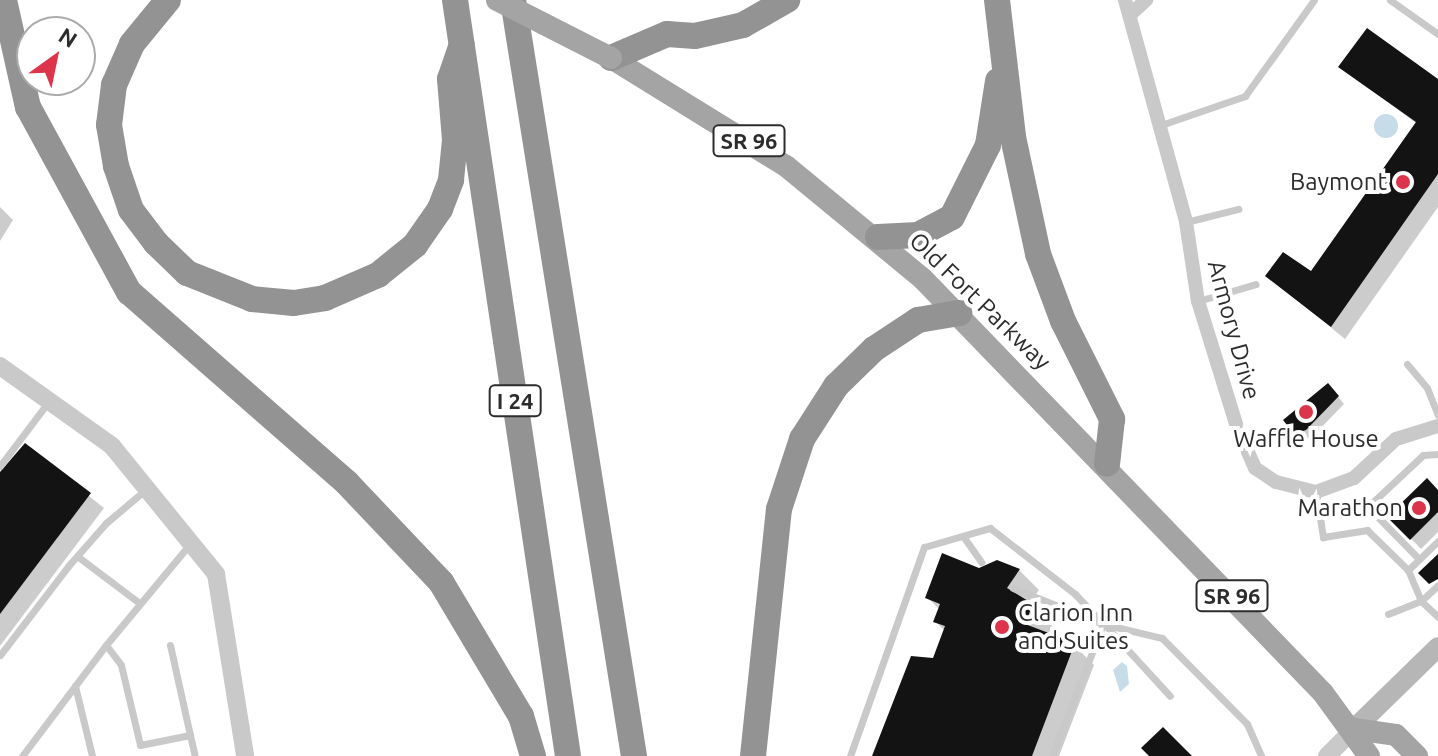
<!DOCTYPE html>
<html>
<head>
<meta charset="utf-8">
<style>
  body { margin:0 }
  #map { position:relative; width:1438px; height:756px; overflow:hidden; background:#fff; font-family:Ubuntu,sans-serif }
  div>[style] { position:absolute }
  .water>* { inset:0; background:#c6dde9 }
  .round { border-radius:50% }
  .shadow>* { inset:0; background:#0003 }
  .building>* { inset:0; background:#131313 }
  .service>* { height:7px; margin:-3.5px; padding:0 3.5px; transform-origin:3.5px; border-radius:3.5px; background:#c9c9c9 }
  .minor>* { height:14px; margin:-7px; padding:0 7px; transform-origin:7px; border-radius:7px; background:#c9c9c9 }
  .tertiary>* { height:18px; margin:-9px; padding:0 9px; transform-origin:9px; border-radius:9px; background:#c9c9c9 }
  .secondary>* { height:20px; margin:-10px; padding:0 10px; transform-origin:10px; border-radius:10px; background:#b6b6b6 }
  .primary>* { height:22px; margin:-11px; padding:0 11px; transform-origin:11px; border-radius:11px; background:#a4a4a4 }
  .motorway>* { height:26px; margin:-13px; padding:0 13px; transform-origin:13px; border-radius:13px; background:#939393 }
  .primary-bridge>* { height:22px; margin:-11px; padding:0 11px; transform-origin:11px; border-radius:11px; background:#a4a4a4 }
  .dots>* { width:22px; height:22px; translate:-50% -50%; box-sizing:border-box; border:4px solid #fff; border-radius:50% }
  span { translate:-50% -50%; white-space:nowrap; text-align:center; line-height:1.15; -webkit-text-stroke:8px #fff; paint-order:stroke }
  .shield-label span { padding:2px 6px; background:#fff; border:2px solid; border-radius:6px; -webkit-text-stroke-width:0 }
  .shield-label { font-size:22px; color:#2c2c2c; font-weight:700 }
  .poi-label { font-size:24px; color:#2c2c2c }
  .right { translate:-100% -50%; text-align:right }
  .left { translate:0 -50%; text-align:left }
  .street-label { font-size:24px; color:#2c2c2c }
  .north { position:absolute; left:16px; top:16px; width:80px; height:80px; box-sizing:border-box; background:#fff; border:2px solid #ababab; border-radius:50%; rotate:33deg; font-size:22px; font-weight:700; line-height:32px; text-align:center; color:#2c2c2c }
  .north::after { content:''; display:block; margin:auto; width:28px; height:36px; background:#dc344a; clip-path:polygon(50% 0,100% 100%,50% 72%,0 100%) }
</style>
</head>
<body>
<div id="map">
  <div class="water">
    <i class="round" style="left:1374px;top:114px;width:24px;height:24px"></i>
    <i style="clip-path:polygon(1122px 662px,1127px 666px,1129px 684px,1120px 692px,1113px 670px)"></i>
  </div>
  <div class="shadow">
    <i style="clip-path:polygon(1341px 66px,1438px 82px,1438px 207px,1345px 339px,1268px 276px,1311px 274px,1417px 124px)"></i>
    <i style="clip-path:polygon(0 207px,13px 220px,0 241px)"></i>
    <i style="clip-path:polygon(1334px 392px,1344px 404px,1313px 436px,1302px 440px,1295px 433px)"></i>
    <i style="clip-path:polygon(26px 446px,104px 508px,0 646px,0 480px)"></i>
    <i style="clip-path:polygon(1438px 493px,1438px 532px,1421px 549px,1390px 517px)"></i>
    <i style="clip-path:polygon(997px 562px,1019px 570px,1039px 590px,1029px 604px,1052px 625px,1048px 635px,1074px 645px,1094px 665px,1059px 756px,874px 756px,934px 660px,945px 631px,936px 622px,940px 610px,928px 598px)"></i>
  </div>
  <div class="building">
    <i style="clip-path:polygon(1367px 28px,1438px 79px,1438px 174px,1331px 327px,1265px 276px,1283px 252px,1311px 271px,1416px 122px,1338px 67px)"></i>
    <i style="clip-path:polygon(1328px 383px,1339px 396px,1306px 430px,1294px 434px,1283px 420px)"></i>
    <i style="clip-path:polygon(25px 443px,91px 493px,0 614px,0 472px)"></i>
    <i style="clip-path:polygon(1427px 478px,1438px 490px,1438px 512px,1410px 540px,1387px 517px)"></i>
    <i style="clip-path:polygon(942px 553px,979px 568px,997px 560px,1020px 569px,1007px 588px,1033px 604px,1025px 624px,1075px 643px,1032px 756px,872px 756px,911px 656px,933px 658px,945px 626px,933px 622px,940px 604px,925px 598px)"></i>
    <i style="clip-path:polygon(1438px 554px,1438px 579px,1429px 584px,1418px 573px)"></i>
    <i style="clip-path:polygon(1163px 727px,1192px 756px,1149px 756px,1141px 748px)"></i>
  </div>
  <div class="service">
    <i style="left:1390px;top:0;width:59px;rotate:35.3deg"></i>
    <i style="left:1161px;top:125px;width:89px;rotate:-19deg"></i>
    <i style="left:1245px;top:96px;width:118px;rotate:-54.3deg"></i>
    <i style="left:1186px;top:222px;width:54px;rotate:-14deg"></i>
    <i style="left:1198px;top:301px;width:60px;rotate:-16.3deg"></i>
    <i style="left:1407px;top:364px;width:31px;rotate:50deg"></i>
    <i style="left:1427px;top:388px;width:29px;rotate:68deg"></i>
    <i style="left:0;top:466px;width:81px;rotate:-53deg"></i>
    <i style="left:1316px;top:492px;width:46px;rotate:81.2deg"></i>
    <i style="left:1323px;top:537px;width:45px;rotate:-9deg"></i>
    <i style="left:1367px;top:530px;width:57px;rotate:44.3deg"></i>
    <i style="left:963px;top:536px;width:32px;rotate:55deg"></i>
    <i style="left:1438px;top:541px;width:42px;rotate:136deg"></i>
    <i style="left:1408px;top:570px;width:34px;rotate:67deg"></i>
    <i style="left:1421px;top:601px;width:23px;rotate:-43deg"></i>
    <i style="left:189px;top:545px;width:130px;rotate:129.7deg"></i>
    <i style="left:106px;top:645px;width:25px;rotate:53deg"></i>
    <i style="left:121px;top:665px;width:82px;rotate:76.6deg"></i>
    <i style="left:140px;top:745px;width:51px;rotate:-11.3deg"></i>
    <i style="left:190px;top:735px;width:22px;rotate:77deg"></i>
    <i style="left:77px;top:556px;width:76px;rotate:37deg"></i>
    <i style="left:1419px;top:559px;width:63px;rotate:-134.4deg"></i>
    <i style="left:1375px;top:514px;width:13px;rotate:-94deg"></i>
    <i style="left:1374px;top:501px;width:67px;rotate:-43.2deg"></i>
    <i style="left:1423px;top:455px;width:15px;rotate:-4deg"></i>
    <i style="left:1013px;top:588px;width:97px;rotate:21.8deg"></i>
    <i style="left:1103px;top:624px;width:61px;rotate:13.3deg"></i>
    <i style="left:1162px;top:638px;width:121px;rotate:45.3deg"></i>
    <i style="left:1247px;top:724px;width:35px;rotate:66deg"></i>
    <i style="left:1388px;top:614px;width:35px;rotate:-22deg"></i>
    <i style="left:1421px;top:601px;width:23px;rotate:43deg"></i>
    <i style="left:1105px;top:625px;width:96px;rotate:47.5deg"></i>
    <i style="left:170px;top:645px;width:92px;rotate:77.5deg"></i>
    <i style="left:0;top:655px;width:113px;rotate:-52.5deg"></i>
    <i style="left:69px;top:565px;width:56px;rotate:-48.6deg"></i>
    <i style="left:106px;top:523px;width:51px;rotate:-40.2deg"></i>
    <i style="left:75px;top:686px;width:72px;rotate:76.3deg"></i>
    <i style="left:22px;top:756px;width:139px;rotate:-52.9deg"></i>
    <i style="left:850px;top:756px;width:222px;rotate:-70.5deg"></i>
    <i style="left:924px;top:547px;width:69px;rotate:-16.1deg"></i>
    <i style="left:990px;top:528px;width:108px;rotate:37.8deg"></i>
    <i style="left:1075px;top:594px;width:41px;rotate:47deg"></i>
    <i style="left:1103px;top:624px;width:142px;rotate:111.1deg"></i>
  </div>
  <div class="minor">
    <i style="left:1125px;top:0;width:230px;rotate:74.6deg"></i>
    <i style="left:1186px;top:222px;width:80px;rotate:81.4deg"></i>
    <i style="left:1198px;top:301px;width:132px;rotate:72.8deg"></i>
    <i style="left:1237px;top:427px;width:45px;rotate:66.3deg"></i>
    <i style="left:1255px;top:468px;width:25px;rotate:34deg"></i>
    <i style="left:1276px;top:482px;width:41px;rotate:14deg"></i>
    <i style="left:1316px;top:492px;width:40px;rotate:-20.2deg"></i>
    <i style="left:1354px;top:478px;width:57px;rotate:-42.9deg"></i>
    <i style="left:1396px;top:439px;width:44px;rotate:-17.2deg"></i>
    <i style="left:1131px;top:14px;width:21px;rotate:-43deg"></i>
  </div>
  <div class="tertiary">
    <i style="left:0;top:366px;width:138px;rotate:35.5deg"></i>
    <i style="left:112px;top:446px;width:165px;rotate:50.9deg"></i>
    <i style="left:216px;top:574px;width:184px;rotate:80.9deg"></i>
    <i style="left:1327px;top:756px;width:38px;rotate:-45deg"></i>
  </div>
  <div class="secondary">
    <i style="left:1354px;top:729px;width:117px;rotate:-44.3deg"></i>
  </div>
  <div class="primary">
    <i style="left:611px;top:58px;width:206px;rotate:31.7deg"></i>
    <i style="left:786px;top:166px;width:176px;rotate:39.5deg"></i>
    <i style="left:922px;top:278px;width:577px;rotate:45.98deg"></i>
    <i style="left:1323px;top:693px;width:78px;rotate:53.9deg"></i>
    <i style="left:1354px;top:729px;width:42px;rotate:8.1deg"></i>
    <i style="left:1396px;top:735px;width:30px;rotate:45deg"></i>
  </div>
  <div class="motorway">
    <i style="left:4px;top:0;width:110px;rotate:77.4deg"></i>
    <i style="left:28px;top:107px;width:211px;rotate:61.4deg"></i>
    <i style="left:129px;top:292px;width:290px;rotate:41.2deg"></i>
    <i style="left:347px;top:483px;width:137px;rotate:46.5deg"></i>
    <i style="left:441px;top:582px;width:156px;rotate:59.2deg"></i>
    <i style="left:521px;top:716px;width:42px;rotate:73.3deg"></i>
    <i style="left:168px;top:0;width:57px;rotate:129.3deg"></i>
    <i style="left:132px;top:44px;width:45px;rotate:113.7deg"></i>
    <i style="left:114px;top:85px;width:40px;rotate:97.1deg"></i>
    <i style="left:109px;top:125px;width:42px;rotate:80.3deg"></i>
    <i style="left:116px;top:166px;width:46px;rotate:71.2deg"></i>
    <i style="left:131px;top:210px;width:41px;rotate:52.9deg"></i>
    <i style="left:156px;top:243px;width:43px;rotate:44.1deg"></i>
    <i style="left:187px;top:273px;width:70px;rotate:21.8deg"></i>
    <i style="left:252px;top:299px;width:42px;rotate:5.4deg"></i>
    <i style="left:294px;top:303px;width:31px;rotate:-9deg"></i>
    <i style="left:325px;top:298px;width:58px;rotate:-23.5deg"></i>
    <i style="left:378px;top:275px;width:48px;rotate:-39deg"></i>
    <i style="left:415px;top:245px;width:44px;rotate:-55.2deg"></i>
    <i style="left:440px;top:209px;width:31px;rotate:-69deg"></i>
    <i style="left:451px;top:180px;width:40px;rotate:-84.3deg"></i>
    <i style="left:455px;top:140px;width:61px;rotate:-94.7deg"></i>
    <i style="left:450px;top:79px;width:36px;rotate:-71deg"></i>
    <i style="left:455px;top:0;width:764px;rotate:81.5deg"></i>
    <i style="left:513px;top:0;width:766px;rotate:80.91deg"></i>
    <i style="left:997px;top:0;width:138px;rotate:83.3deg"></i>
    <i style="left:1013px;top:137px;width:120px;rotate:77.9deg"></i>
    <i style="left:1038px;top:254px;width:72px;rotate:69.5deg"></i>
    <i style="left:1063px;top:321px;width:110px;rotate:63.4deg"></i>
    <i style="left:1112px;top:419px;width:45px;rotate:96.3deg"></i>
    <i style="left:611px;top:58px;width:61px;rotate:-23.2deg"></i>
    <i style="left:667px;top:34px;width:28px;rotate:4deg"></i>
    <i style="left:695px;top:36px;width:49px;rotate:-12.9deg"></i>
    <i style="left:743px;top:25px;width:51px;rotate:-29.6deg"></i>
    <i style="left:878px;top:237px;width:40px;rotate:-2.9deg"></i>
    <i style="left:918px;top:235px;width:38px;rotate:-28deg"></i>
    <i style="left:952px;top:217px;width:80px;rotate:-63.4deg"></i>
    <i style="left:988px;top:145px;width:65px;rotate:-81.1deg"></i>
    <i style="left:753px;top:756px;width:248px;rotate:-84deg"></i>
    <i style="left:779px;top:509px;width:74px;rotate:-71.8deg"></i>
    <i style="left:802px;top:439px;width:63px;rotate:-57.3deg"></i>
    <i style="left:836px;top:386px;width:53px;rotate:-44.2deg"></i>
    <i style="left:874px;top:349px;width:53px;rotate:-33.4deg"></i>
    <i style="left:918px;top:320px;width:42px;rotate:-9.7deg"></i>
  </div>
  <div class="primary-bridge">
    <i style="left:497px;top:0;width:128px;rotate:27deg"></i>
  </div>
  <div class="dots">
    <i style="left:1403px;top:182px;background:#dc344a"></i>
    <i style="left:1306px;top:412px;background:#dc344a"></i>
    <i style="left:1419px;top:508px;background:#dc344a"></i>
    <i style="left:1002px;top:627px;background:#dc344a"></i>
  </div>
  <div class="shield-label">
    <span style="left:749px;top:141px">SR 96</span>
    <span style="left:515px;top:401px">I 24</span>
    <span style="left:1232px;top:596px">SR 96</span>
  </div>
  <div class="poi-label">
    <span class="right" style="left:1387px;top:182px">Baymont</span>
    <span style="left:1306px;top:439px">Waffle House</span>
    <span class="right" style="left:1403px;top:508px">Marathon</span>
    <span class="left" style="left:1018px;top:627px">Clarion Inn<br>and Suites</span>
  </div>
  <div class="street-label">
    <span style="left:980px;top:301px;rotate:44deg">Old Fort Parkway</span>
    <span style="left:1234px;top:330px;rotate:75deg">Armory Drive</span>
  </div>
  <div class="north">N</div>
</div>
</body>
</html>
